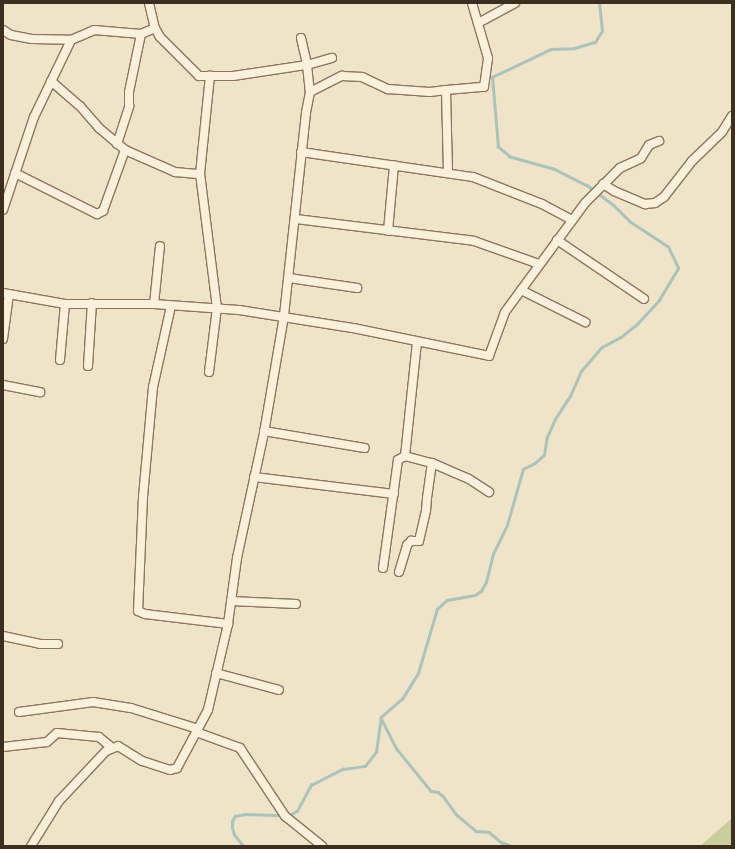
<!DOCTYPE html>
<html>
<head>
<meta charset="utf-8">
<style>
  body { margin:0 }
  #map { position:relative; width:735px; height:849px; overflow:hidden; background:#f0e4c8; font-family:Literata,serif }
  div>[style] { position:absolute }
  .green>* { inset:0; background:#c9cf9b }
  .stream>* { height:2.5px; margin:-1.25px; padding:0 1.25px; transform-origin:1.25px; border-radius:1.25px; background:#a9c4bc }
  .roads { filter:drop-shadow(1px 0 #8d765c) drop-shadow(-1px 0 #8d765c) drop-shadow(0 1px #8d765c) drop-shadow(0 -1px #8d765c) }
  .street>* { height:8px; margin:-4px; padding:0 4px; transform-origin:4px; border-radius:4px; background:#faf1dc }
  span { translate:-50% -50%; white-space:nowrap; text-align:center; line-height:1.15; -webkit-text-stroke:3px #f7eed8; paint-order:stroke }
  .frame { position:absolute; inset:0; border:4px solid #3d2e20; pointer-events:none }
</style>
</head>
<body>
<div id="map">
  <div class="green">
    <i style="clip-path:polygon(732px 818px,732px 846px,700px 846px)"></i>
  </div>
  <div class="stream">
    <i style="left:381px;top:718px;width:35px;rotate:63deg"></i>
    <i style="left:397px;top:749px;width:54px;rotate:51deg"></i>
    <i style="left:431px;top:791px;width:7px;rotate:8deg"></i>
    <i style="left:438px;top:792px;width:6px;rotate:39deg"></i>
    <i style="left:443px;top:796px;width:24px;rotate:54deg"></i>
    <i style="left:457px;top:815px;width:25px;rotate:40deg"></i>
    <i style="left:476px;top:831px;width:13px;rotate:4deg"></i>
    <i style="left:489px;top:832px;width:16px;rotate:40deg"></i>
    <i style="left:501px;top:842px;width:12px;rotate:20deg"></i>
    <i style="left:287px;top:816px;width:11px;rotate:-27deg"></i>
    <i style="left:297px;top:811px;width:30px;rotate:-62deg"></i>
    <i style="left:311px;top:785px;width:36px;rotate:-27deg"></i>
    <i style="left:343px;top:769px;width:22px;rotate:-8deg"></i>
    <i style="left:365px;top:766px;width:18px;rotate:-52deg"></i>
    <i style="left:376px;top:752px;width:35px;rotate:-82deg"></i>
    <i style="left:381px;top:717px;width:28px;rotate:-41deg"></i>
    <i style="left:402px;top:699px;width:31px;rotate:-58deg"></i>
    <i style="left:418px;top:673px;width:67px;rotate:-73.5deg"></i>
    <i style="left:437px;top:609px;width:13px;rotate:-42deg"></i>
    <i style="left:447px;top:600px;width:28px;rotate:-10deg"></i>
    <i style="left:475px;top:595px;width:7px;rotate:-34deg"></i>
    <i style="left:481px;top:591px;width:10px;rotate:-61deg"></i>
    <i style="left:486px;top:582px;width:29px;rotate:-76deg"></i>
    <i style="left:493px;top:554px;width:32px;rotate:-64deg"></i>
    <i style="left:507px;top:525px;width:58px;rotate:-74.1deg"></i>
    <i style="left:523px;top:469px;width:13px;rotate:-27deg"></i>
    <i style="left:535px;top:463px;width:12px;rotate:-42deg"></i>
    <i style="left:544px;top:455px;width:18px;rotate:-81deg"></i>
    <i style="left:547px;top:437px;width:20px;rotate:-66deg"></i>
    <i style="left:555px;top:419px;width:27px;rotate:-57deg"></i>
    <i style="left:570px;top:396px;width:27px;rotate:-66deg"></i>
    <i style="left:581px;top:371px;width:32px;rotate:-49deg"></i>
    <i style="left:602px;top:347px;width:21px;rotate:-28deg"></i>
    <i style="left:621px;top:337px;width:19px;rotate:-39deg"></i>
    <i style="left:636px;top:325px;width:34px;rotate:-47deg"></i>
    <i style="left:659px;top:300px;width:37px;rotate:-59deg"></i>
    <i style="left:678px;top:268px;width:23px;rotate:-115deg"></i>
    <i style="left:668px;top:247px;width:45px;rotate:-146.7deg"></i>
    <i style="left:630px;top:222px;width:23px;rotate:-135deg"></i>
    <i style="left:614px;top:206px;width:34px;rotate:-143deg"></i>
    <i style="left:587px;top:186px;width:38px;rotate:-153deg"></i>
    <i style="left:553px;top:169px;width:45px;rotate:-164.4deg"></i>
    <i style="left:510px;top:157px;width:16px;rotate:-140deg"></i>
    <i style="left:498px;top:147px;width:70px;rotate:-94.9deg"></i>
    <i style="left:492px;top:77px;width:65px;rotate:-25.4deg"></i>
    <i style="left:551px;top:49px;width:23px;rotate:-2deg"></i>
    <i style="left:574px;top:48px;width:22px;rotate:-16deg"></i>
    <i style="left:595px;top:42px;width:13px;rotate:-58deg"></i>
    <i style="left:602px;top:31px;width:28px;rotate:-96deg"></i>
    <i style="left:243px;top:846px;width:14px;rotate:-129deg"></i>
    <i style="left:234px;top:835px;width:7px;rotate:-106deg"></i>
    <i style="left:232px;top:828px;width:7px;rotate:-90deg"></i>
    <i style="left:232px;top:821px;width:6px;rotate:-59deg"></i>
    <i style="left:235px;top:816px;width:10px;rotate:-11deg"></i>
    <i style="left:245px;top:814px;width:37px;rotate:2deg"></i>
  </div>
  <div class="roads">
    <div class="street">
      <i style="left:149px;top:3px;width:26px;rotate:77deg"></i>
      <i style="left:478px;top:23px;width:42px;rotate:-28.4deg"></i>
      <i style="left:3px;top:30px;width:9px;rotate:32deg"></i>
      <i style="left:11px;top:35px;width:21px;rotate:11deg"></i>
      <i style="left:32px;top:39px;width:39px;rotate:1deg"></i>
      <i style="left:301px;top:38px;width:28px;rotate:77deg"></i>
      <i style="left:307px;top:65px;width:26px;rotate:-16deg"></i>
      <i style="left:51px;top:81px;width:38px;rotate:41deg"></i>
      <i style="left:80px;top:106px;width:29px;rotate:49deg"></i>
      <i style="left:99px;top:128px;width:34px;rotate:40deg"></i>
      <i style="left:125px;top:150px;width:55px;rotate:23.7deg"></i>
      <i style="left:175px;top:172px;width:25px;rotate:5deg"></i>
      <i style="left:310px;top:92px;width:36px;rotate:-27deg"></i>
      <i style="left:342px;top:76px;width:20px;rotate:3deg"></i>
      <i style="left:362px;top:77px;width:29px;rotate:25deg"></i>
      <i style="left:388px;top:89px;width:42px;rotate:4.1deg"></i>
      <i style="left:430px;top:92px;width:16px;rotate:-7deg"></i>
      <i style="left:117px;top:144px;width:40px;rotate:-72deg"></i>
      <i style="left:129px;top:106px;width:14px;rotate:-90deg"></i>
      <i style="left:129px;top:92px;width:59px;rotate:-78.3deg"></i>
      <i style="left:301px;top:152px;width:174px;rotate:8.3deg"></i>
      <i style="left:473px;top:177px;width:74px;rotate:21.4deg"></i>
      <i style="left:542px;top:204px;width:34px;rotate:28deg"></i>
      <i style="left:448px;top:172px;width:82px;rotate:-91.4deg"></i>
      <i style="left:446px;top:90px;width:38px;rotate:-5deg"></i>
      <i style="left:484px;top:87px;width:29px;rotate:-82deg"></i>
      <i style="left:488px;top:58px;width:57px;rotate:-106.2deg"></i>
      <i style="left:15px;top:173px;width:92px;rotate:26.6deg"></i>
      <i style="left:97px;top:214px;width:7px;rotate:-27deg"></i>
      <i style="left:103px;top:211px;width:65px;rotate:-70.2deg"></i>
      <i style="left:603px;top:184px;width:13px;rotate:32deg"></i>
      <i style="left:614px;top:191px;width:34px;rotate:23deg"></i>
      <i style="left:645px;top:204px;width:10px;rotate:-6deg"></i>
      <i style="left:655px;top:203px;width:11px;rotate:-34deg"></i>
      <i style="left:664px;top:197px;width:46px;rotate:-52.1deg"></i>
      <i style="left:692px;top:161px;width:42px;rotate:-44deg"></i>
      <i style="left:722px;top:132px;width:19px;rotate:-58deg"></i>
      <i style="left:3px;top:210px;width:98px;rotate:-71.6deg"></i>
      <i style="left:34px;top:117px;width:85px;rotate:-64.3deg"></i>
      <i style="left:71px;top:40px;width:25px;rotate:-23deg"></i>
      <i style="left:94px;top:30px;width:47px;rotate:4.9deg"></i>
      <i style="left:141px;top:34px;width:15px;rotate:-23deg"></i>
      <i style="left:155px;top:28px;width:10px;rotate:61deg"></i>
      <i style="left:160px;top:37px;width:55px;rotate:45deg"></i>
      <i style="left:199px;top:76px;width:34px"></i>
      <i style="left:233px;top:76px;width:75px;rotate:-8.5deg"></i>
      <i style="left:307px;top:65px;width:27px;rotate:84deg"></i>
      <i style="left:310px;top:92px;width:21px;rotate:101deg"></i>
      <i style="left:306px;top:113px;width:204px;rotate:96.2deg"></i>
      <i style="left:284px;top:316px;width:119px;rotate:99.7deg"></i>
      <i style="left:264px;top:433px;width:128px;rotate:102.2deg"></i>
      <i style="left:237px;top:558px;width:67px;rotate:97.8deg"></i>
      <i style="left:228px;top:624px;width:88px;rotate:103.1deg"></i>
      <i style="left:208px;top:710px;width:66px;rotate:118.1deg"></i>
      <i style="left:177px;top:768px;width:7px;rotate:164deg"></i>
      <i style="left:170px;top:770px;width:29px;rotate:-162deg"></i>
      <i style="left:142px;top:761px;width:28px;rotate:-148deg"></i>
      <i style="left:118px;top:746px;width:13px;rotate:157deg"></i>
      <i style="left:106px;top:751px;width:69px;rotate:133.2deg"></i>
      <i style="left:59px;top:801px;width:53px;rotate:121.9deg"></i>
      <i style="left:296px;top:219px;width:179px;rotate:7deg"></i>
      <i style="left:474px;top:241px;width:69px;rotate:19.5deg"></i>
      <i style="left:388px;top:231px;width:66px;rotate:-84.8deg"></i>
      <i style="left:557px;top:240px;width:105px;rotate:34.1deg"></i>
      <i style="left:289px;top:278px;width:69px;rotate:8.4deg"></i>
      <i style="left:521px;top:290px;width:72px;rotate:26.6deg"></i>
      <i style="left:3px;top:293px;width:63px;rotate:10.1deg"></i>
      <i style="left:65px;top:304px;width:89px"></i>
      <i style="left:154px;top:304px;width:85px;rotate:4deg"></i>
      <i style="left:239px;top:310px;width:115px;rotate:9deg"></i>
      <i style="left:353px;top:328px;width:139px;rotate:11.6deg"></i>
      <i style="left:489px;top:356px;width:47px;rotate:-70deg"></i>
      <i style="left:505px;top:312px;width:135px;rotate:-53.7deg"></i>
      <i style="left:585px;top:203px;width:49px;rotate:-45deg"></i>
      <i style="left:620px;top:168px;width:23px;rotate:-25deg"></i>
      <i style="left:641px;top:158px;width:15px;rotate:-58deg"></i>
      <i style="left:649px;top:145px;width:11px;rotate:-22deg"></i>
      <i style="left:154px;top:304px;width:58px;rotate:-84.1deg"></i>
      <i style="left:171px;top:306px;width:83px;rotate:102.5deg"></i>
      <i style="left:153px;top:387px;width:110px;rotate:95.2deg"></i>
      <i style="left:143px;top:497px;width:114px;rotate:92.5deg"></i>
      <i style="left:138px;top:611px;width:8px;rotate:23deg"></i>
      <i style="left:145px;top:614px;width:84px;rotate:6.9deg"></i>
      <i style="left:3px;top:339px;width:45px;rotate:-82.4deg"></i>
      <i style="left:417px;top:342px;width:115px;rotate:96deg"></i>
      <i style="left:405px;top:456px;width:28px;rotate:15deg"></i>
      <i style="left:432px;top:463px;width:40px;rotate:23.4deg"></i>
      <i style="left:469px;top:479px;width:24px;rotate:33deg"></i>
      <i style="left:60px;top:360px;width:56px;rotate:-84.9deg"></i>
      <i style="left:88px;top:366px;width:63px;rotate:-86.4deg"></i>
      <i style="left:209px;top:372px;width:64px;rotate:-82.9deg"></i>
      <i style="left:217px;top:308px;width:135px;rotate:-97.2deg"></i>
      <i style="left:200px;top:174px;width:99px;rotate:-84.2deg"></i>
      <i style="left:3px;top:385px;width:38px;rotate:11deg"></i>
      <i style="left:264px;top:431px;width:102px;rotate:9.6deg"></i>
      <i style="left:254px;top:477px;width:141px;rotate:6.9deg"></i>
      <i style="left:383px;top:568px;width:109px;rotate:-82.1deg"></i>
      <i style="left:398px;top:460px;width:8px;rotate:-30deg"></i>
      <i style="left:399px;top:572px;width:28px;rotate:-73deg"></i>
      <i style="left:407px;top:545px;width:6px;rotate:-45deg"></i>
      <i style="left:411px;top:541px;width:8px"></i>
      <i style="left:419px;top:541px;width:32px;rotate:-77deg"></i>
      <i style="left:426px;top:510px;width:12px;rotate:-85deg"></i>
      <i style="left:427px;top:498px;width:35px;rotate:-82deg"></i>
      <i style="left:231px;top:601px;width:65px;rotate:2.6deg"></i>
      <i style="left:3px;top:636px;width:38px;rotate:12deg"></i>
      <i style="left:40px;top:644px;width:18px"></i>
      <i style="left:216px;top:673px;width:65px;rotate:15.1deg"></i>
      <i style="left:19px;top:712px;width:75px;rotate:-7.7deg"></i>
      <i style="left:93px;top:702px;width:38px;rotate:9deg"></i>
      <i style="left:131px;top:708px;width:70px;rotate:17.4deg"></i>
      <i style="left:196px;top:732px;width:47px;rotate:20deg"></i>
      <i style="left:240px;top:748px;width:82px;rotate:56.5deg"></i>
      <i style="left:285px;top:816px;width:48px;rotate:39deg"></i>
      <i style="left:3px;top:747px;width:44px;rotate:-6.5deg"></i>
      <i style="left:47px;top:742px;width:13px;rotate:-42deg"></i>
      <i style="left:57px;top:733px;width:42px;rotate:5.4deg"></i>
      <i style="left:99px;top:737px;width:17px;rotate:40deg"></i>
    </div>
  </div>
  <div class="frame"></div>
</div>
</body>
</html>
